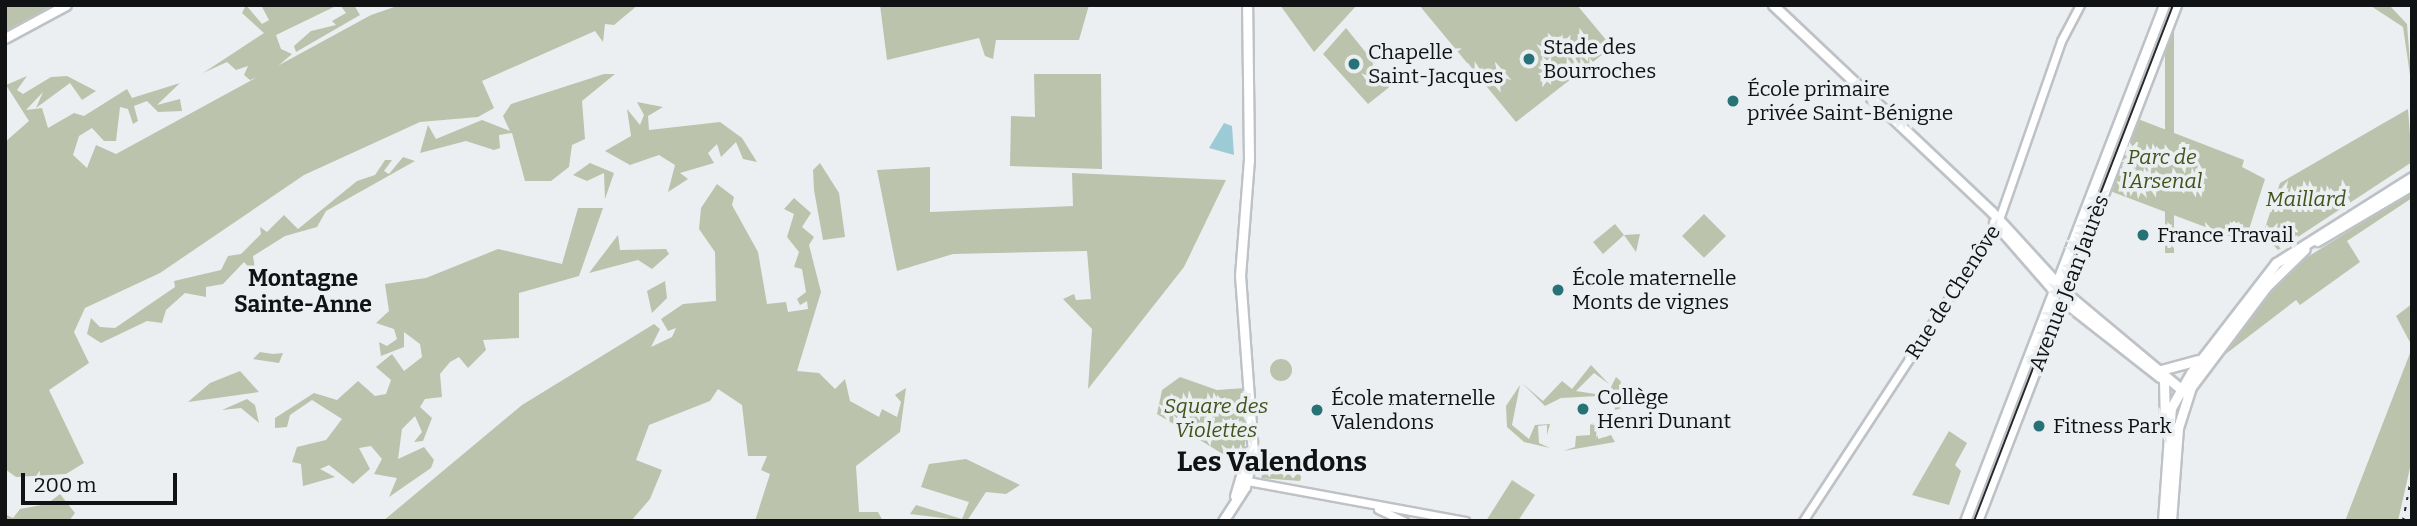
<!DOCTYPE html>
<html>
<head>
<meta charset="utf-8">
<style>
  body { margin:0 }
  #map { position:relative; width:2417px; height:526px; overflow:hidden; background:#ebeff2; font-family:Bitter,serif }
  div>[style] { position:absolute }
  .green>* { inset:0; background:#bbc3ac; transform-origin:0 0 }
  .round { border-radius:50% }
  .water>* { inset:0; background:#9ccbd5 }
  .roads { filter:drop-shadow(2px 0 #bec2c6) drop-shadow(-2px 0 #bec2c6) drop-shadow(0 2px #bec2c6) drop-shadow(0 -2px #bec2c6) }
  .minor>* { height:7px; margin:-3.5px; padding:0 3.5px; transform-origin:3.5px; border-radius:3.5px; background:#fff }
  .major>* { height:9px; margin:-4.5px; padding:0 4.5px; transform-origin:4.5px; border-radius:4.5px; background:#fff }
  .tram>* { height:2px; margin:-1px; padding:0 1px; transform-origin:1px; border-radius:1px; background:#272a2b }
  .rail>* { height:2px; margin-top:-1px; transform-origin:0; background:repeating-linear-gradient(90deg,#272a2b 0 3.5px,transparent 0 10.5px) }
  .dots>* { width:19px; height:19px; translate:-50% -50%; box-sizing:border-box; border:4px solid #ebeff2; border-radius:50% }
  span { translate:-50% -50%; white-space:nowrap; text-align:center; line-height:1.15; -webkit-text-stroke:7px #ebeff2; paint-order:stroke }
  .poi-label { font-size:21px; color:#101213 }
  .left { translate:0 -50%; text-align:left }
  .park-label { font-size:21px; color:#43531c; font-style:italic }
  .street-label { font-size:21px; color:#101213 }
  .neighbourhood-label { font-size:23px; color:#101213; font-weight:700 }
  .district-label { font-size:28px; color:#101213; font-weight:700 }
  .frame { position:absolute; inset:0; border:7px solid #101213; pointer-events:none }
  .scale { position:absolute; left:21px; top:473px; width:156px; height:32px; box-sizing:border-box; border:4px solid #101213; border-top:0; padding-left:9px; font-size:21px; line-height:24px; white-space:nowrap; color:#101213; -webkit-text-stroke:5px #ebeff2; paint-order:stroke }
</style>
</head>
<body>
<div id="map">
  <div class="green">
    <i style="clip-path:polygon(5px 5px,53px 5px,5px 31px)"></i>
    <i style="clip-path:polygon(246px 5px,262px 24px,269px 20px,261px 5px,338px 5px,276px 35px,281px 49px,292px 54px,271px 72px,250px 80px,244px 75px,248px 66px,236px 70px,227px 62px,203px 73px,264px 33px,242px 13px)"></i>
    <i style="clip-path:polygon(340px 5px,354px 5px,360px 15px,296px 52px,294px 46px,311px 31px,336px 25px,332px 21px,346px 13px)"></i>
    <i style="clip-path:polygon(400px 5px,638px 5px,614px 25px,605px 24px,603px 42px,595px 31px,482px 81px,494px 108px,478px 117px,420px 122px,304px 175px,160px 273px,85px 308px,74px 332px,89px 363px,49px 390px,84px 463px,66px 474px,16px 477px,5px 469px,5px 142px,29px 121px,6px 85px,27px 76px,17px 90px,23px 94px,51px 77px,67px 76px,96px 91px,82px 100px,70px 83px,36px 108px,43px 92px,26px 110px,42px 108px,48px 128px,74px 113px,84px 116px,127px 89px,132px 98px,180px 83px,157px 105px,180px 99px,182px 111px,158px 112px,147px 101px,134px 106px,138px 121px,133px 124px,128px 109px,120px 107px,116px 141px,104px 141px,92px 128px,79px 136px,73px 155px,87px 168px,96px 145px,116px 154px,371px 15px)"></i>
    <i style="clip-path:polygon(880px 5px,1089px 5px,1079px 40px,996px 40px,993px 59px,985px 56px,979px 38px,887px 60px)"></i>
    <i style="clip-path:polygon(1280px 5px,1357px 5px,1314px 52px)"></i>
    <i style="clip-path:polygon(1419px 5px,1577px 5px,1612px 47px,1516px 122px)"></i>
    <i style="left:2165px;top:5px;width:9px;height:248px"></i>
    <i style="clip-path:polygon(2371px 6px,2391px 7px,2407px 24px,2412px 89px,2403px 27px)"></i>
    <i style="clip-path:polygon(1346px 28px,1392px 85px,1368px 104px,1323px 54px)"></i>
    <i style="clip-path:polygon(604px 74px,615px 74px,582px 101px,585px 139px,572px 145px,569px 167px,551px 181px,525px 181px,512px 133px,499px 135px,500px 148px,494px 150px,466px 141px,420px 153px,428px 125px,436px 139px,482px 120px,510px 131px,503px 116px,511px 104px)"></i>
    <i style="clip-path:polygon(1034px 74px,1101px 74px,1102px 169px,1010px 166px,1011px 116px,1035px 117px)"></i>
    <i style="clip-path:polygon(637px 102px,663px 107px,648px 116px,649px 130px,720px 122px,742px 138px,757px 162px,743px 159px,736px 142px,721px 157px,717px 144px,708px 153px,714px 163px,680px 173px,688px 179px,668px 192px,675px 165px,659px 155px,630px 165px,605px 151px,631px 136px,627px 109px,640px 125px,644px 115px)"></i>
    <i style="clip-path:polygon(2408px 109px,2412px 162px,2278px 250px,2263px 234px,2280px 183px)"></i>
    <i style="clip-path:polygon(2138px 119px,2244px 160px,2242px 167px,2265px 179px,2245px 242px,2110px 191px)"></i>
    <i style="clip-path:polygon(403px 157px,415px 161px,326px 211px,317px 227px,285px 236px,253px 256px,256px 276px,244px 262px,223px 284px,206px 287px,206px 297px,185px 293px,166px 310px,162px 323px,147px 321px,101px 343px,87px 334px,91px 318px,100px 327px,115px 328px,175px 287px,174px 281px,221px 270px,228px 256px,241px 254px,261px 234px,260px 227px,267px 232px,284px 215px,298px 229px,357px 181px,375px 175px,385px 160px,392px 160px,384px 171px,389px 174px)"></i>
    <i style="clip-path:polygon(590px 163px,614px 173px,605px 199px,604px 173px,587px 181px,573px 175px)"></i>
    <i style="clip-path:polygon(820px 163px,839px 193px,845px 237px,823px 240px,814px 190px,813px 170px)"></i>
    <i style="clip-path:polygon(930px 167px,930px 212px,1073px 206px,1072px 173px,1226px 180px,1184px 267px,1088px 389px,1092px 329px,1063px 299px,1074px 294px,1076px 300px,1091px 299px,1087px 251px,953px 254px,897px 271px,877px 170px)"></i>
    <i style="clip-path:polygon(717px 184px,734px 197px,732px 205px,758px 252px,767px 304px,786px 302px,788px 312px,808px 309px,807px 301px,800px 305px,797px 299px,806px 292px,802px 269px,794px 267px,799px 252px,787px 237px,794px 214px,784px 209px,794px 198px,811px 213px,802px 227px,814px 237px,809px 245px,821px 292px,797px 371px,819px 373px,835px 389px,845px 379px,850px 401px,879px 417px,882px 409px,897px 417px,901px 402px,895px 395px,906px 388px,900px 432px,856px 466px,859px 512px,878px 512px,883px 521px,755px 521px,770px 474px,761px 470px,767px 456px,748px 456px,742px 405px,718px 389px,710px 401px,649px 425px,636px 460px,662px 470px,650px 499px,631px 521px,383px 521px,522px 405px,654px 324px,660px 329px,651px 347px,672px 337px,676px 328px,668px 331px,661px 319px,683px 304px,716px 301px,715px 252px,699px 229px,701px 208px)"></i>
    <i style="clip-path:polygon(2412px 192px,2412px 198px,2347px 241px,2360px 262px,2300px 305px,2296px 300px,2210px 366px,2293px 266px)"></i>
    <i style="clip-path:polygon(578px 208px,603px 208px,579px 276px,519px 293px,519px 338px,483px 340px,486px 350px,468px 368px,459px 357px,450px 362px,440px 374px,442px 397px,425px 399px,420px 407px,432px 418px,423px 441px,414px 442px,422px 432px,415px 416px,402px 429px,398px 459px,424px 447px,434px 460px,431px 468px,389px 497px,397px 478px,374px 474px,382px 459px,371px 446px,359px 448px,370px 469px,353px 484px,329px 465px,320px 469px,335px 477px,303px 486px,301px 464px,292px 462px,297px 447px,326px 440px,342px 419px,312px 400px,290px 415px,287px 427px,275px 428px,275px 418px,314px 393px,337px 400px,358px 381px,375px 396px,386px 394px,391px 380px,376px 367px,392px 354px,404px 371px,422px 357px,420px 344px,404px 332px,404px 347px,381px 356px,379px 342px,387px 346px,397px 339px,394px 329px,376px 323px,389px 311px,385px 284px,426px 278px,498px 249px,562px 264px)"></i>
    <i style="left:1704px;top:214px;width:31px;height:31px;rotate:45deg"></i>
    <i style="clip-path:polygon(1615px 224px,1624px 235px,1640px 234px,1636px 252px,1624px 235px,1603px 254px,1593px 242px)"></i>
    <i style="clip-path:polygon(618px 235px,620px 250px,666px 249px,669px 254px,652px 269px,638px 260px,589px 273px)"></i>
    <i style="clip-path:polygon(665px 281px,667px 298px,652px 313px,647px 291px)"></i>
    <i style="clip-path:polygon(2412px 304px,2412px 346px,2396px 316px)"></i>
    <i style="left:2049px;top:309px;width:8px;height:227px;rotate:23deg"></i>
    <i style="clip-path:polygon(2412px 348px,2412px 459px,2398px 521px,2345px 521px)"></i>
    <i style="clip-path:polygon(260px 352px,273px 354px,283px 353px,279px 363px,253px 359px)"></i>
    <i class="round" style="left:1270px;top:359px;width:22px;height:22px"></i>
    <i style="clip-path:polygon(1591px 365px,1609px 384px,1594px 373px,1576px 391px,1602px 395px,1602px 402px,1598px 396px,1561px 398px,1545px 406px,1522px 383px,1543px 401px,1562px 381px,1572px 389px)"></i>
    <i style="clip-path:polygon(240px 371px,259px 392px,188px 402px,210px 383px)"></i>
    <i style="clip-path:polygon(1180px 377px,1217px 390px,1245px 388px,1248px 428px,1241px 465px,1157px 414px,1162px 390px)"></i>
    <i style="clip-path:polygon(1616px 377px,1632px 391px,1636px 404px,1615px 410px,1611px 387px)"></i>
    <i style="clip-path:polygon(1520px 385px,1512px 425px,1529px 439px,1535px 425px,1550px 424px,1547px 435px,1547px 425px,1538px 426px,1539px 443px,1550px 448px,1524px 442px,1507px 427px,1506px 406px)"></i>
    <i style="clip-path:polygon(247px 399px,255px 405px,259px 423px,241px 408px,222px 410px)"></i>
    <i style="clip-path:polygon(1604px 418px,1612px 432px,1598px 425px,1598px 439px,1611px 435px,1615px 442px,1563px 451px,1575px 447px,1576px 436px,1590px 435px,1590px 425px)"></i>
    <i style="clip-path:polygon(1949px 431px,1967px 443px,1955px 465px,1961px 471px,1949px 505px,1912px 495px)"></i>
    <i style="clip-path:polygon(1257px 451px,1306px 461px,1300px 481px,1259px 478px)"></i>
    <i style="clip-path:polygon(966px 459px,1020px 485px,1006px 494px,986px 492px,967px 521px,910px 514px,916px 505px,962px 519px,969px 502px,921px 487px,929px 464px)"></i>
    <i style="clip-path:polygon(1512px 480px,1535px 495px,1518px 521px,1486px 521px)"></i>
    <i style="clip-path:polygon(60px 494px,75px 513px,69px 521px,5px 521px,5px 514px,13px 518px,20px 509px,47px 504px)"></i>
  </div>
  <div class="water">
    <i style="clip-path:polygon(1224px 123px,1232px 126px,1234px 155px,1209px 148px)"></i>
  </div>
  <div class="roads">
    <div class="minor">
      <i style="left:1242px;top:480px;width:227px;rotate:10.4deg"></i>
      <i style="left:1378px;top:509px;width:29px;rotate:25deg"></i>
      <i style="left:1803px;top:521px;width:354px;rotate:-56.8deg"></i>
      <i style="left:1997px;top:225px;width:195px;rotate:-70.8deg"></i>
      <i style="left:2061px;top:41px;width:41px;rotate:-62.2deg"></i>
    </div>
    <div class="major">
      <i style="left:1773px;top:5px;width:301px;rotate:43.4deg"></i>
      <i style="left:1992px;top:212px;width:110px;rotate:47.6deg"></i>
      <i style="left:2066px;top:293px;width:158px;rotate:39.9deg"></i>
      <i style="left:5px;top:38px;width:69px;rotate:-28.4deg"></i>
      <i style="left:1994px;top:222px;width:105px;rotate:48.9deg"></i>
      <i style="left:2063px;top:301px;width:123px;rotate:38.1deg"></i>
      <i style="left:2317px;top:241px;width:110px;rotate:-30.5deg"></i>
      <i style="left:2161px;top:370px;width:39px;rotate:-15deg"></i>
      <i style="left:2164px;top:380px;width:44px;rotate:88.7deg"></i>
      <i style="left:1235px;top:496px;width:46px;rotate:-73.5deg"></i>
      <i style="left:1223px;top:521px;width:40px;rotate:-57.1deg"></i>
      <i style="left:1245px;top:487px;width:36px;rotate:-77deg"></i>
      <i style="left:1253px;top:452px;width:176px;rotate:-94.2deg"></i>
      <i style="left:1240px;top:276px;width:116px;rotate:-85.6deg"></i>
      <i style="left:1249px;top:160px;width:155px;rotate:-90.7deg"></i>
      <i style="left:1965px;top:521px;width:553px;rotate:-68.91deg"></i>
      <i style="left:1977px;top:521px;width:553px;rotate:-68.91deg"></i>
      <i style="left:2163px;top:521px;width:113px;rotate:-86deg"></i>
      <i style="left:2171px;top:408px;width:40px;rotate:-60.3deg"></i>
      <i style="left:2191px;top:373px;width:139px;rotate:-52.3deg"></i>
      <i style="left:2276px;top:263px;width:161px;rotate:-32.3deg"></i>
      <i style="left:2171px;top:521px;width:93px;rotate:-85.7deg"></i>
      <i style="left:2178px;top:428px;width:43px;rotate:-72.4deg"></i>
      <i style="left:2191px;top:387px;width:125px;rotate:-53.1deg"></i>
      <i style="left:2266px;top:287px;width:54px;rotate:-44.3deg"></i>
    </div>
  </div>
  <div class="tram">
    <i style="left:1404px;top:521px;width:39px"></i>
    <i style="left:1974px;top:521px;width:553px;rotate:-68.91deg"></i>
  </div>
  <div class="rail">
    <i style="left:2403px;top:521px;width:49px;rotate:-79.4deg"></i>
  </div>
  <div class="dots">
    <i style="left:1529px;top:59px;background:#277276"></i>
    <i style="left:1354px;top:64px;background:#277276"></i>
    <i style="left:1733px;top:101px;background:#277276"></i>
    <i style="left:2143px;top:235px;background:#277276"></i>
    <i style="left:1558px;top:290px;background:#277276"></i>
    <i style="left:1583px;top:409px;background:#277276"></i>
    <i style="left:1317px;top:410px;background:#277276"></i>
    <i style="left:2039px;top:426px;background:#277276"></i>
  </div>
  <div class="poi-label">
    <span class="left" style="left:1543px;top:59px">Stade des<br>Bourroches</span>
    <span class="left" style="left:1368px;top:64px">Chapelle<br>Saint-Jacques</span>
    <span class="left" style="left:1747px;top:101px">École primaire<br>privée Saint-Bénigne</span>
    <span class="left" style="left:2157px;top:235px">France Travail</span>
    <span class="left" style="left:1572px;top:290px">École maternelle<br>Monts de vignes</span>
    <span class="left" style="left:1597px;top:409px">Collège<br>Henri Dunant</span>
    <span class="left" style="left:1331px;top:410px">École maternelle<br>Valendons</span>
    <span class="left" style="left:2053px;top:426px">Fitness Park</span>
  </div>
  <div class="park-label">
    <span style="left:2162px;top:169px">Parc de<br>l'Arsenal</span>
    <span style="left:2306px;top:199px">Maillard</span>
    <span style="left:1216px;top:418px">Square des<br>Violettes</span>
  </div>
  <div class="street-label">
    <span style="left:2069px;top:283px;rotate:-69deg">Avenue Jean Jaurès</span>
    <span style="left:1953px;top:292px;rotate:-57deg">Rue de Chenôve</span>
  </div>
  <div class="neighbourhood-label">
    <span style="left:303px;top:291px">Montagne<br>Sainte-Anne</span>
  </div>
  <div class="district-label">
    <span style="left:1272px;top:462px">Les Valendons</span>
  </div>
  <div class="frame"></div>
  <div class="scale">200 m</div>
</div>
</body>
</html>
